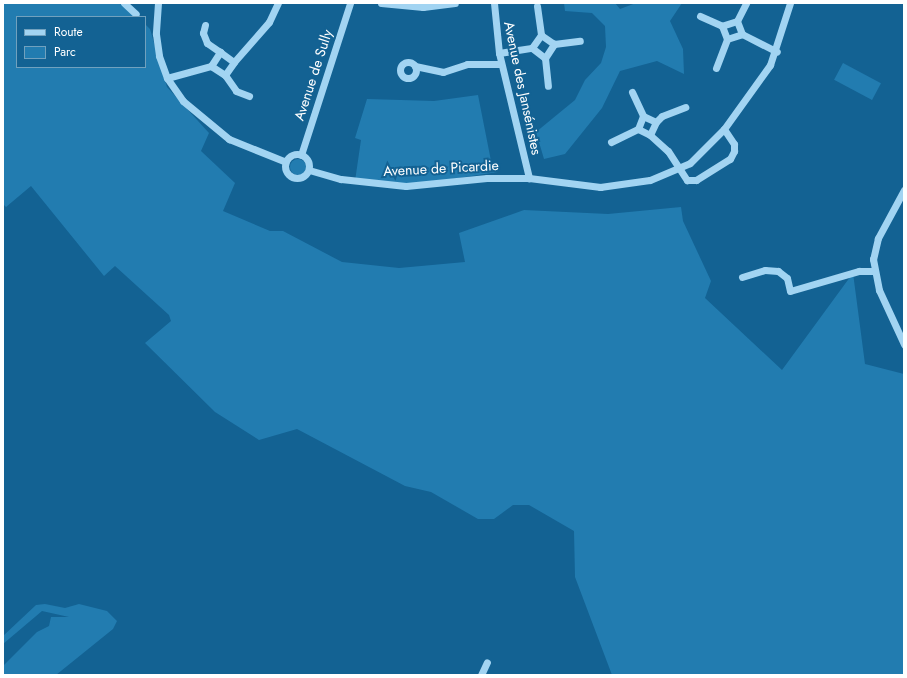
<!DOCTYPE html>
<html>
<head>
<meta charset="utf-8">
<style>
  body { margin:0 }
  #map { position:relative; width:907px; height:678px; overflow:hidden; background:#136293; font-family:Jost,sans-serif }
  div>[style] { position:absolute }
  .green>* { inset:0; background:#227cb0; transform-origin:0 0 }
  .round { border-radius:50% }
  .minor>* { height:7px; margin:-3.5px; padding:0 3.5px; transform-origin:3.5px; border-radius:3.5px; background:#a2d4f2 }
  .minor>.ring { margin:-3.5px; padding:0; box-sizing:content-box; background:none; border:7px solid #a2d4f2; border-radius:50% }
  span { translate:-50% -50%; white-space:nowrap; text-align:center; line-height:1.15; -webkit-text-stroke:4px #136293; paint-order:stroke }
  .street-label { font-size:14px; color:#fff }
  .frame { position:absolute; inset:0; border:4px solid #fff; pointer-events:none }
  .legend { position:absolute; left:16px; top:16px; width:130px; height:52px; box-sizing:border-box; background:#136293; border:1px solid #71a1be; margin:0; padding:5px 7px; list-style:none; font-size:12px; color:#fff }
  .legend li { display:flex; align-items:center; gap:8px; height:20px }
  .legend b { width:20px; border:1px solid #71a1be }
</style>
</head>
<body>
<div id="map">
  <div class="green">
    <i style="clip-path:polygon(3px 3px,123px 3px,137px 17px,17px 17px,17px 67px,145px 67px,145px 24px,150px 29px,167px 87px,209px 133px,201px 151px,235px 183px,223px 211px,270px 231px,283px 231px,342px 262px,399px 268px,465px 262px,459px 233px,524px 210px,608px 214px,681px 207px,683px 221px,711px 281px,705px 298px,782px 370px,853px 273px,865px 364px,904px 374px,904px 675px,612px 675px,575px 577px,574px 531px,529px 505px,513px 505px,494px 519px,478px 519px,431px 492px,405px 486px,297px 429px,259px 440px,215px 412px,145px 343px,171px 321px,169px 315px,115px 266px,104px 276px,31px 186px,6px 207px,3px 204px)"></i>
    <i style="clip-path:polygon(564px 3px,615px 3px,620px 9px,636px 3px,682px 3px,670px 21px,683px 49px,684px 74px,657px 61px,620px 71px,602px 108px,565px 154px,544px 159px,536px 132px,575px 100px,585px 80px,601px 63px,606px 47px,605px 26px,592px 13px,565px 11px)"></i>
    <i style="left:843px;top:63px;width:43px;height:19px;rotate:28deg"></i>
    <i style="clip-path:polygon(478px 95px,493px 171px,498px 172px,412px 185px,355px 181px,361px 140px,355px 138px,367px 99px,434px 101px)"></i>
    <i class="round" style="left:290px;top:159px;width:16px;height:16px"></i>
    <i style="clip-path:polygon(45px 604px,65px 608px,79px 604px,107px 611px,117px 621px,113px 629px,56px 675px,3px 675px,3px 666px,37px 632px,49px 626px,51px 617px,69px 617px,42px 611px,3px 644px,3px 636px,36px 605px)"></i>
  </div>
  <div class="minor">
    <i style="left:124px;top:3px;width:16px;rotate:43deg"></i>
    <i style="left:158px;top:3px;width:31px;rotate:94deg"></i>
    <i style="left:156px;top:34px;width:22px;rotate:82deg"></i>
    <i style="left:159px;top:56px;width:23px;rotate:70deg"></i>
    <i style="left:167px;top:78px;width:28px;rotate:55deg"></i>
    <i style="left:183px;top:101px;width:60px;rotate:39.6deg"></i>
    <i style="left:229px;top:139px;width:61px;rotate:22deg"></i>
    <i style="left:381px;top:3px;width:42px;rotate:5.4deg"></i>
    <i style="left:423px;top:7px;width:32px;rotate:-7deg"></i>
    <i style="left:494px;top:3px;width:50px;rotate:84.3deg"></i>
    <i style="left:499px;top:53px;width:129px;rotate:76.5deg"></i>
    <i style="left:537px;top:6px;width:29px;rotate:82deg"></i>
    <i style="left:541px;top:35px;width:16px;rotate:125deg"></i>
    <i style="left:532px;top:48px;width:16px;rotate:38deg"></i>
    <i style="left:545px;top:58px;width:17px;rotate:-57deg"></i>
    <i style="left:700px;top:16px;width:24px;rotate:24deg"></i>
    <i style="left:722px;top:26px;width:14px;rotate:69deg"></i>
    <i style="left:727px;top:39px;width:16px;rotate:-18deg"></i>
    <i style="left:742px;top:34px;width:14px;rotate:-111deg"></i>
    <i style="left:737px;top:21px;width:16px;rotate:162deg"></i>
    <i style="left:737px;top:21px;width:20px;rotate:-63deg"></i>
    <i style="left:205px;top:25px;width:8px;rotate:104deg"></i>
    <i style="left:203px;top:33px;width:11px;rotate:68deg"></i>
    <i style="left:207px;top:43px;width:16px;rotate:35deg"></i>
    <i style="left:742px;top:34px;width:39px;rotate:27deg"></i>
    <i style="left:541px;top:35px;width:16px;rotate:35deg"></i>
    <i style="left:554px;top:44px;width:26px;rotate:-7deg"></i>
    <i style="left:499px;top:53px;width:33px;rotate:-9deg"></i>
    <i style="left:545px;top:58px;width:28px;rotate:84deg"></i>
    <i class="ring" style="left:400px;top:62px;width:9px;height:9px"></i>
    <i style="left:211px;top:66px;width:17px;rotate:33deg"></i>
    <i style="left:225px;top:75px;width:16px;rotate:-55deg"></i>
    <i style="left:415px;top:66px;width:29px;rotate:12deg"></i>
    <i style="left:443px;top:72px;width:25px;rotate:-18deg"></i>
    <i style="left:467px;top:64px;width:34px"></i>
    <i style="left:716px;top:68px;width:31px;rotate:-69deg"></i>
    <i style="left:225px;top:75px;width:19px;rotate:55deg"></i>
    <i style="left:236px;top:91px;width:14px;rotate:21deg"></i>
    <i style="left:167px;top:78px;width:46px;rotate:-15.3deg"></i>
    <i style="left:211px;top:66px;width:17px;rotate:-57deg"></i>
    <i style="left:220px;top:52px;width:17px;rotate:36deg"></i>
    <i style="left:234px;top:62px;width:53px;rotate:-48.8deg"></i>
    <i style="left:269px;top:22px;width:21px;rotate:-65deg"></i>
    <i style="left:632px;top:92px;width:26px;rotate:65deg"></i>
    <i style="left:643px;top:116px;width:14px;rotate:25deg"></i>
    <i style="left:656px;top:122px;width:14px;rotate:115deg"></i>
    <i style="left:650px;top:135px;width:13px;rotate:-153deg"></i>
    <i style="left:656px;top:122px;width:8px;rotate:-45deg"></i>
    <i style="left:662px;top:116px;width:25px;rotate:-21deg"></i>
    <i style="left:650px;top:135px;width:24px;rotate:42deg"></i>
    <i style="left:668px;top:151px;width:35px;rotate:57deg"></i>
    <i style="left:687px;top:180px;width:9px"></i>
    <i style="left:696px;top:180px;width:40px;rotate:-32deg"></i>
    <i style="left:730px;top:159px;width:9px;rotate:-63deg"></i>
    <i style="left:734px;top:151px;width:7px;rotate:-90deg"></i>
    <i style="left:734px;top:144px;width:18px;rotate:-124deg"></i>
    <i style="left:611px;top:142px;width:30px;rotate:-26deg"></i>
    <i style="left:638px;top:129px;width:14px;rotate:-69deg"></i>
    <i class="ring" style="left:285px;top:154px;width:17px;height:17px"></i>
    <i style="left:301px;top:155px;width:160px;rotate:-72.1deg"></i>
    <i style="left:309px;top:170px;width:33px;rotate:16deg"></i>
    <i style="left:341px;top:179px;width:65px;rotate:6.1deg"></i>
    <i style="left:406px;top:186px;width:81px;rotate:-5.6deg"></i>
    <i style="left:487px;top:178px;width:42px"></i>
    <i style="left:529px;top:178px;width:72px;rotate:7.2deg"></i>
    <i style="left:600px;top:187px;width:50px;rotate:-8deg"></i>
    <i style="left:650px;top:180px;width:43px;rotate:-23deg"></i>
    <i style="left:690px;top:163px;width:48px;rotate:-45deg"></i>
    <i style="left:724px;top:129px;width:79px;rotate:-54.3deg"></i>
    <i style="left:770px;top:65px;width:65px;rotate:-72.1deg"></i>
    <i style="left:904px;top:190px;width:55px;rotate:118.4deg"></i>
    <i style="left:878px;top:238px;width:22px;rotate:103deg"></i>
    <i style="left:873px;top:259px;width:32px;rotate:79deg"></i>
    <i style="left:879px;top:290px;width:60px;rotate:65.2deg"></i>
    <i style="left:742px;top:277px;width:24px;rotate:-17deg"></i>
    <i style="left:765px;top:270px;width:13px;rotate:4deg"></i>
    <i style="left:778px;top:271px;width:11px;rotate:38deg"></i>
    <i style="left:787px;top:278px;width:13px;rotate:77deg"></i>
    <i style="left:790px;top:291px;width:72px;rotate:-16.2deg"></i>
    <i style="left:859px;top:271px;width:15px"></i>
    <i style="left:481px;top:675px;width:14px;rotate:-65deg"></i>
  </div>
  <div class="street-label">
    <span style="left:313px;top:75px;rotate:-72deg">Avenue de Sully</span>
    <span style="left:523px;top:88px;rotate:78deg">Avenue des Jansénistes</span>
    <span style="left:441px;top:168px;rotate:-3deg">Avenue de Picardie</span>
  </div>
  <div class="frame"></div>
  <ul class="legend">
  <li><b style="height:5px;background:#a2d4f2"></b>Route</li>
  <li><b style="height:11px;background:#227cb0"></b>Parc</li>
  </ul>
</div>
</body>
</html>
